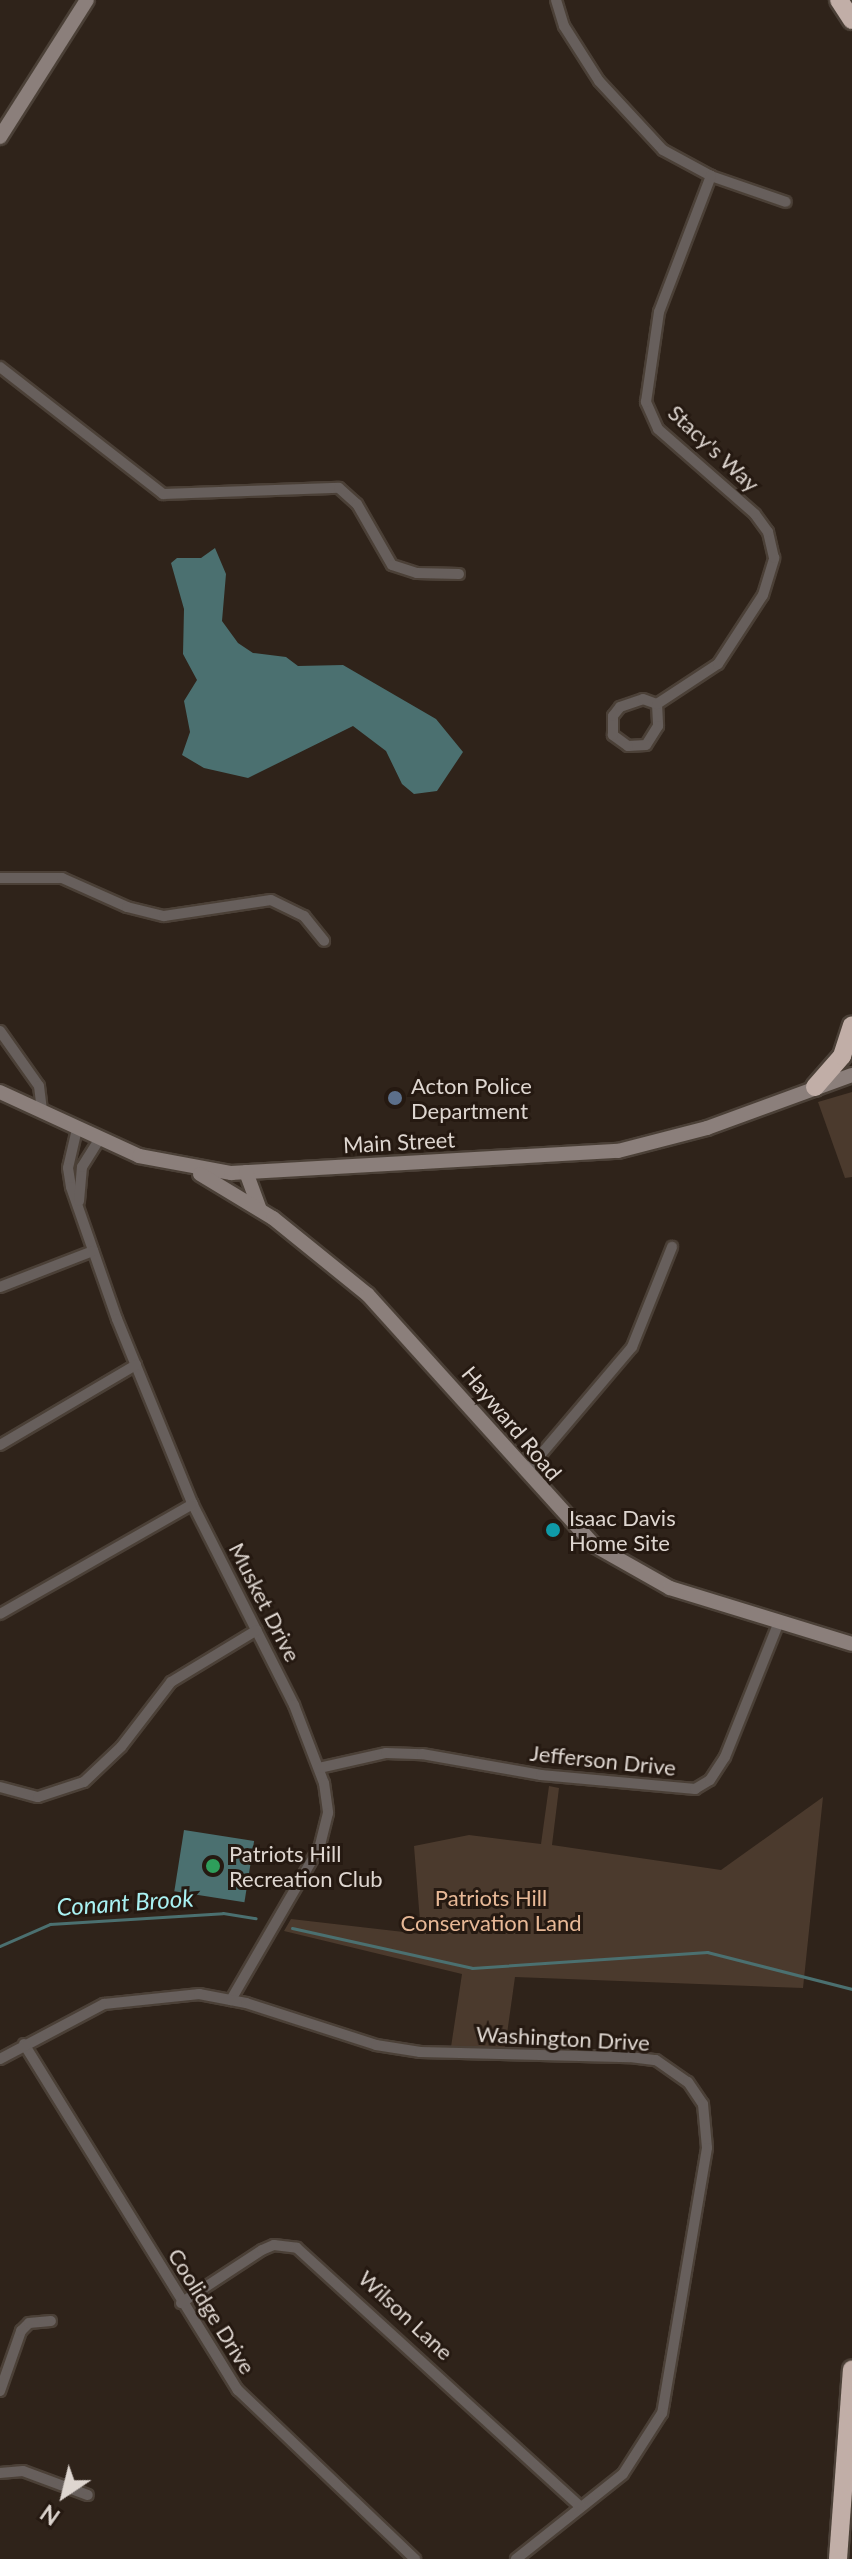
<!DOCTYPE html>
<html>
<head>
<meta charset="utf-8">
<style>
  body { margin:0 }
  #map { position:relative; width:852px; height:2559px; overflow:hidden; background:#2f231a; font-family:Lato,sans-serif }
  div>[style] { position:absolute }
  .green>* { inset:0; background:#4b3a2d }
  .water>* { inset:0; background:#4b7070; transform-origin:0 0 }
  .stream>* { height:3px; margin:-1.5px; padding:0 1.5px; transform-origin:1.5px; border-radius:1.5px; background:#4b7070 }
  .roads { filter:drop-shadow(2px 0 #4b4037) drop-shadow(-2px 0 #4b4037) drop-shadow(0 2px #4b4037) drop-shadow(0 -2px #4b4037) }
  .street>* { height:10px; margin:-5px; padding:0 5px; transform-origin:5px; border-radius:5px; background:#675f5c }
  .secondary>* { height:14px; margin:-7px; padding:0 7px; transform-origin:7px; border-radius:7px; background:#8b7f7b }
  .highway>* { height:18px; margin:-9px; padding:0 9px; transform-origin:9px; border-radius:9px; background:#c1aea7 }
  .dots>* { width:22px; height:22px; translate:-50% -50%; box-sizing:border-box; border:4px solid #251911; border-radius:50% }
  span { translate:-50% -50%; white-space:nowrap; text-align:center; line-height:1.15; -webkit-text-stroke:6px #251911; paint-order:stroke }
  .street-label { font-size:22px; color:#ded6d0 }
  .poi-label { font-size:22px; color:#ded6d0 }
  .left { translate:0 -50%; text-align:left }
  .park-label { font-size:22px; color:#e7b896 }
  .water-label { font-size:24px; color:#a9f1f2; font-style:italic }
  .north { position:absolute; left:24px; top:2455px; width:80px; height:80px; -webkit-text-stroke:6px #251911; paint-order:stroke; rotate:215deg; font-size:22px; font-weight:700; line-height:32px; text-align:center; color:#ded6d0 }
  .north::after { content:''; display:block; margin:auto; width:28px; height:36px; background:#ded6d0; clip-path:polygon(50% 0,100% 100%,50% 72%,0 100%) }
</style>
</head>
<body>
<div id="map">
  <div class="green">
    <i style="clip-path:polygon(852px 1092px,852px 1177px,845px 1178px,818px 1102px)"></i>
    <i style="clip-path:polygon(549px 1786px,559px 1788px,552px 1845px,721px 1870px,823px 1797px,803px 1988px,515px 1977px,505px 2048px,451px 2047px,462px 1974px,284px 1931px,291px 1919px,421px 1934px,414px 1846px,469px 1835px,541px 1844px)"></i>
  </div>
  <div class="water">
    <i style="clip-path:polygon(215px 548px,226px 574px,222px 621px,238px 643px,253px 653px,286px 657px,298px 666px,343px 665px,436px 719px,463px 752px,437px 791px,414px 794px,402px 784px,386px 751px,353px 726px,248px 778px,204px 768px,182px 755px,190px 732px,184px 701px,197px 680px,183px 654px,184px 609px,171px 563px,177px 558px,201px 558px)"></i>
    <i style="left:184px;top:1830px;width:71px;height:62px;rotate:9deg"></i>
  </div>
  <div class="stream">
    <i style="left:292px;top:1928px;width:184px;rotate:12.5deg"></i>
    <i style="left:472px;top:1968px;width:236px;rotate:-3.9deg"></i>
    <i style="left:707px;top:1952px;width:150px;rotate:14.3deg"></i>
    <i style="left:0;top:1946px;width:55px;rotate:-23.7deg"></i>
    <i style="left:50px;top:1924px;width:173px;rotate:-3.6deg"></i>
    <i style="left:223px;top:1913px;width:33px;rotate:9deg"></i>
  </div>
  <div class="roads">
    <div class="street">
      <i style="left:556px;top:0;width:27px;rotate:73deg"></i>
      <i style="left:564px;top:26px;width:65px;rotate:57.5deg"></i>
      <i style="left:599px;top:81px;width:94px;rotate:47.2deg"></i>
      <i style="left:663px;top:150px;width:55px;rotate:28.4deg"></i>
      <i style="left:711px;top:176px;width:79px;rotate:19.1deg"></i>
      <i style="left:0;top:367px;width:207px;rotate:37.9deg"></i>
      <i style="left:163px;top:494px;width:176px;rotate:-2deg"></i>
      <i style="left:339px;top:488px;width:24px;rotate:42deg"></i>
      <i style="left:357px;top:504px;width:70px;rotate:60.2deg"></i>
      <i style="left:392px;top:565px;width:26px;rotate:18deg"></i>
      <i style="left:417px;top:573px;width:42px;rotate:1.4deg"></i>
      <i style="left:657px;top:704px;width:22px;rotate:87deg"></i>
      <i style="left:658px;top:726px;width:22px;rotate:122deg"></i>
      <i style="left:646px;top:745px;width:18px;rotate:177deg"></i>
      <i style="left:628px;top:746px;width:19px;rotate:-144deg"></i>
      <i style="left:613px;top:735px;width:19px;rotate:-90deg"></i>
      <i style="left:613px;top:716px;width:11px;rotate:-52deg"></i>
      <i style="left:620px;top:707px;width:24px;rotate:-19deg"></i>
      <i style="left:643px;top:699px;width:15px;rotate:20deg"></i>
      <i style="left:657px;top:704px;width:73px;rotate:-33.3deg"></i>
      <i style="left:718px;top:664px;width:82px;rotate:-56.9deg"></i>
      <i style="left:763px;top:595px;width:39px;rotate:-73deg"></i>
      <i style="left:774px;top:558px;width:27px;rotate:-103deg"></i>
      <i style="left:768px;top:532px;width:22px;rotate:-126deg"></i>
      <i style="left:755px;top:514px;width:129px;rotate:-138.8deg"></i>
      <i style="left:658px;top:429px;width:30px;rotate:-114deg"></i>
      <i style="left:646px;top:402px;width:91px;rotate:-81.8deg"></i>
      <i style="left:659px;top:312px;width:146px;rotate:-69.1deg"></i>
      <i style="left:0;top:878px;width:62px"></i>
      <i style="left:62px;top:878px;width:71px;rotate:24deg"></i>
      <i style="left:127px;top:907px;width:38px;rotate:14deg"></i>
      <i style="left:164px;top:916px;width:108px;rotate:-8.5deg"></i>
      <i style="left:271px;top:900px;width:37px;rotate:26deg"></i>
      <i style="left:304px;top:916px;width:32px;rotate:51deg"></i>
      <i style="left:0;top:1031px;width:67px;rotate:54.7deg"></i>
      <i style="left:39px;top:1086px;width:25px;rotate:83deg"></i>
      <i style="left:77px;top:1129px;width:40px;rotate:103deg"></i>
      <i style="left:68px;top:1168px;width:19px;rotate:81deg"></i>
      <i style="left:71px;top:1187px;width:140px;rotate:70.8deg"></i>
      <i style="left:117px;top:1319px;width:199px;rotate:67.8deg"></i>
      <i style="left:192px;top:1503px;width:226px;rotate:63.2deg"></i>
      <i style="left:294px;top:1705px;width:84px;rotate:69deg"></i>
      <i style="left:324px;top:1783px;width:30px;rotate:82deg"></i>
      <i style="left:328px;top:1813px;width:36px;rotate:104deg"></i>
      <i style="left:319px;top:1848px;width:176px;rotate:120.1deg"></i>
      <i style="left:79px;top:1201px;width:34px;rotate:-85deg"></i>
      <i style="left:82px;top:1167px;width:32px;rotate:-58deg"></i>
      <i style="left:0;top:1287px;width:100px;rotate:-21.2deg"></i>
      <i style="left:0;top:1445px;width:158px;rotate:-30.5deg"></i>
      <i style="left:526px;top:1472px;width:164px;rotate:-49.7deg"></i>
      <i style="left:632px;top:1347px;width:108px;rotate:-68.2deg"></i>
      <i style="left:0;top:1614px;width:222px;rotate:-29.7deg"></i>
      <i style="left:319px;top:1768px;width:69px;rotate:-12.6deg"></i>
      <i style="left:386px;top:1753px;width:36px;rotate:2deg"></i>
      <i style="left:422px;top:1754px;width:121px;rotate:10deg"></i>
      <i style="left:541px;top:1775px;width:155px;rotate:5.2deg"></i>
      <i style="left:695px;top:1789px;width:17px;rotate:-31deg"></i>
      <i style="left:710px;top:1780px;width:27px;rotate:-57deg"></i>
      <i style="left:725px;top:1757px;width:145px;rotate:-68.2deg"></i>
      <i style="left:0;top:1787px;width:39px;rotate:15deg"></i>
      <i style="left:38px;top:1797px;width:48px;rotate:-18.1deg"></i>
      <i style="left:84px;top:1782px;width:51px;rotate:-43.4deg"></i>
      <i style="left:121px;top:1747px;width:82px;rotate:-52.4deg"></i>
      <i style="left:171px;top:1682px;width:100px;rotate:-31.2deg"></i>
      <i style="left:24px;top:2044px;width:407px;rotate:58.3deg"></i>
      <i style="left:238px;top:2390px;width:245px;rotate:43.7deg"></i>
      <i style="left:0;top:2059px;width:118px;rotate:-27.9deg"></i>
      <i style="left:104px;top:2004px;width:96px;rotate:-6deg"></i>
      <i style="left:199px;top:1994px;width:48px;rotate:10.8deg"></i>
      <i style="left:246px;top:2003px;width:137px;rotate:17.9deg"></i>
      <i style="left:376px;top:2045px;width:45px;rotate:9deg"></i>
      <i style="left:420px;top:2052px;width:210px;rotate:1.4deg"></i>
      <i style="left:630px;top:2057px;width:26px;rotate:7deg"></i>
      <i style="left:656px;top:2060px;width:39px;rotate:35deg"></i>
      <i style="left:688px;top:2082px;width:27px;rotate:56deg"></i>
      <i style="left:703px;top:2104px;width:44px;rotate:84.8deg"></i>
      <i style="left:707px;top:2148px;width:269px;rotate:99.6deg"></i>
      <i style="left:662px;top:2413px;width:72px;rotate:122.6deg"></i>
      <i style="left:623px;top:2474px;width:137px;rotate:141.5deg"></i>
      <i style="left:181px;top:2303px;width:97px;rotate:-33.2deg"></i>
      <i style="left:262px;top:2250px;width:13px;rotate:-23deg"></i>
      <i style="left:274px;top:2245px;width:23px;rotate:7deg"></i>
      <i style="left:297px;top:2248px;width:384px;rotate:42.4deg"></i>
      <i style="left:0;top:2391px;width:64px;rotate:-70.7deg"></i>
      <i style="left:21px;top:2331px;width:11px;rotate:-45deg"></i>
      <i style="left:29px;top:2323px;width:22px;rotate:-5deg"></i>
      <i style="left:0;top:2473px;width:23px;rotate:-5deg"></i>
      <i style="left:23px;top:2471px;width:69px;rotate:20.3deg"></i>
    </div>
    <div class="secondary">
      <i style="left:0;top:137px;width:162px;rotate:-57.6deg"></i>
      <i style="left:0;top:1092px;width:153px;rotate:24.7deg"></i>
      <i style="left:139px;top:1156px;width:94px;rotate:10.5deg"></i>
      <i style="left:231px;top:1173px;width:388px;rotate:-3.3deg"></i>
      <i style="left:618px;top:1151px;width:92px;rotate:-14.5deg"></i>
      <i style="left:707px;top:1128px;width:154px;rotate:-20.1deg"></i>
      <i style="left:246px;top:1172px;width:40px;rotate:69.8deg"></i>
      <i style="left:200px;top:1174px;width:85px;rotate:31.1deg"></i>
      <i style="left:273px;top:1218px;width:122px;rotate:39deg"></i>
      <i style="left:368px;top:1295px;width:337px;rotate:47.9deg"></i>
      <i style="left:594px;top:1545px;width:87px;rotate:29.5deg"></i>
      <i style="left:670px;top:1588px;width:190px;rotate:17.1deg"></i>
    </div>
    <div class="highway">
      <i style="left:839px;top:0;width:24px;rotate:57deg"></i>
      <i style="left:815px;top:1087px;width:41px;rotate:-48.9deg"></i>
      <i style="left:842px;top:1056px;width:32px;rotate:-72deg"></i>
      <i style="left:838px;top:2559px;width:190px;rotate:-85.8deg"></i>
    </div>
  </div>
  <div class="dots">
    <i style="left:395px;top:1098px;background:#5c6f8a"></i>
    <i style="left:553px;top:1530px;background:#0f9aa8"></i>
    <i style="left:213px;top:1866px;background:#2e9e5b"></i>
  </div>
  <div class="street-label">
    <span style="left:714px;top:448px;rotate:43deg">Stacy's Way</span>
    <span style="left:399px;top:1142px;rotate:-3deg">Main Street</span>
    <span style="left:512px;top:1423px;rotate:50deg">Hayward Road</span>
    <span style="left:265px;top:1602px;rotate:63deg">Musket Drive</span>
    <span style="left:603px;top:1760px;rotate:6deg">Jefferson Drive</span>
    <span style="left:563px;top:2038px;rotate:3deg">Washington Drive</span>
    <span style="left:212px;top:2311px;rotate:58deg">Coolidge Drive</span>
    <span style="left:406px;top:2315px;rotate:43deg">Wilson Lane</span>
  </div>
  <div class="poi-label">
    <span class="left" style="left:411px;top:1098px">Acton Police<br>Department</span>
    <span class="left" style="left:569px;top:1530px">Isaac Davis<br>Home Site</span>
    <span class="left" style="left:229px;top:1866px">Patriots Hill<br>Recreation Club</span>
  </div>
  <div class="park-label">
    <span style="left:491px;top:1910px">Patriots Hill<br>Conservation Land</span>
  </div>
  <div class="water-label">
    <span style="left:125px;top:1902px;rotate:-4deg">Conant Brook</span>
  </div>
  <div class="north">N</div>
</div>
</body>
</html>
